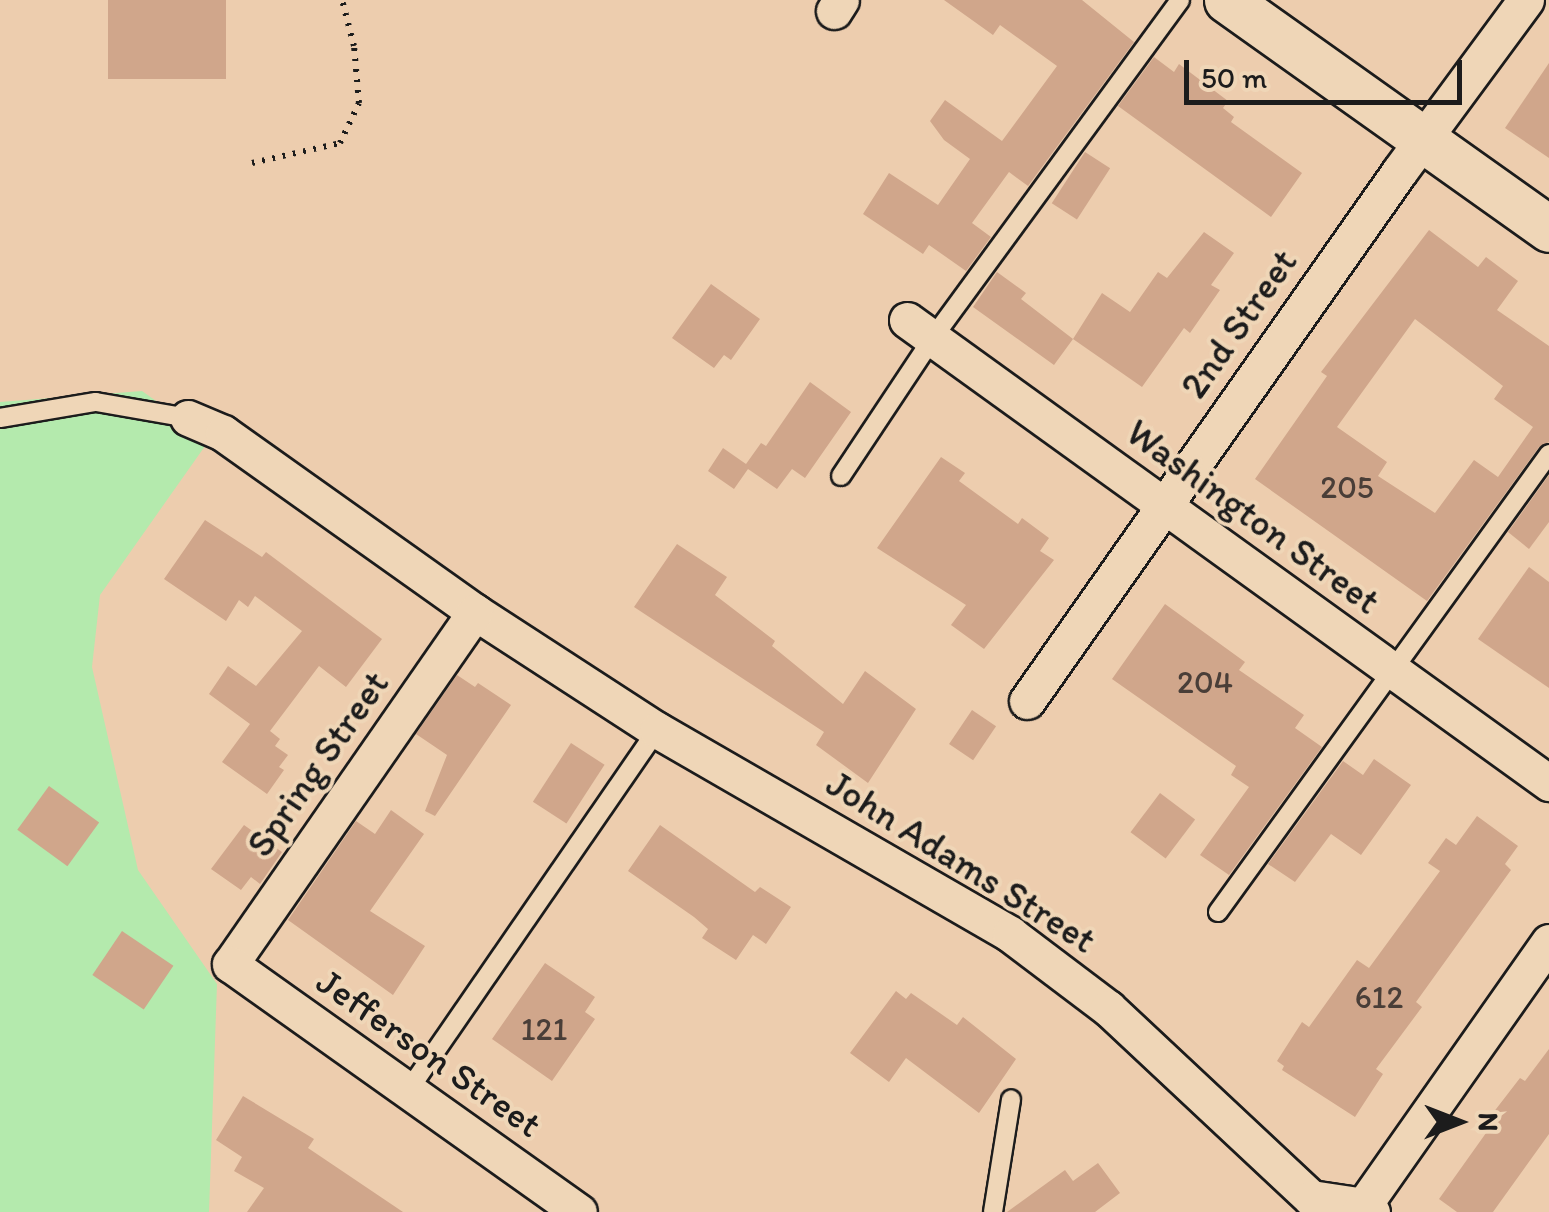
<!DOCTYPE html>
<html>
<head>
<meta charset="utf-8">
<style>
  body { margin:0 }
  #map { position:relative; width:1549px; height:1212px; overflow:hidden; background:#edcdae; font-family:Itim,sans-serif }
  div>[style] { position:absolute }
  .green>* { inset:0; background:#b4eaad }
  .building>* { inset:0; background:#d0a68b; transform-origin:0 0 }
  .path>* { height:6px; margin-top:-3px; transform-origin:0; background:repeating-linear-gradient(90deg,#1c1c1c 0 2.5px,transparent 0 10.5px) }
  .roads { filter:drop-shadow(2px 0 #1c1c1c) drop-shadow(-2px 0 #1c1c1c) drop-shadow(0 2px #1c1c1c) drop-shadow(0 -2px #1c1c1c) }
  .service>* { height:18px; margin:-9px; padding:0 9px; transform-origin:9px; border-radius:9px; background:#efd6b7 }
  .minor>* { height:35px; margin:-17.5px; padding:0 17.5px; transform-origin:17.5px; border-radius:17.5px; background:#efd6b7 }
  .tertiary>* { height:45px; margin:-22.5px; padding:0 22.5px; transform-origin:22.5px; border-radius:22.5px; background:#efd6b7 }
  span { translate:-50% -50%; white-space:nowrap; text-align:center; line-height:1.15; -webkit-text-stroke:8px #efd6b7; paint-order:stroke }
  .number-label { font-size:32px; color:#493e38 }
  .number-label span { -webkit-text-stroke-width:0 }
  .street-label { font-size:38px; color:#1c1c1c }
  .north { position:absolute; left:1409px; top:1072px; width:100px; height:100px; -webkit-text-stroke:8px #efd6b7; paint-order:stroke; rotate:90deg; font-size:28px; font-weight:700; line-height:40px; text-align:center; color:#1c1c1c }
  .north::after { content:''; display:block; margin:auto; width:35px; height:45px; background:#1c1c1c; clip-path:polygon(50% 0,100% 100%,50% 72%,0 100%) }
  .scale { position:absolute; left:1184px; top:60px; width:278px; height:45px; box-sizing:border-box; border:5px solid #1c1c1c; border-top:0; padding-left:12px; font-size:30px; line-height:35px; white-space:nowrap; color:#1c1c1c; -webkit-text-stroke:8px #efd6b7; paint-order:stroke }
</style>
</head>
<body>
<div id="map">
  <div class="green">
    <i style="clip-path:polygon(142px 391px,210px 439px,100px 595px,92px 667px,138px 870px,217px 984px,209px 1212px,0 1212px,0 402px)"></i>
  </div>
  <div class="building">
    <i style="left:108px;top:0;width:118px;height:79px"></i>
    <i style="clip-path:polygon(944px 0,1082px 0,1134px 42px,1028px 186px,1009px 172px,972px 223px,991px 237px,966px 271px,929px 245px,923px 254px,863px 214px,889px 173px,938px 205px,970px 159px,944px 140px,930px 121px,945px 100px,1002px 141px,1057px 66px,1000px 25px,993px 35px)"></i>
    <i style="clip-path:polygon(1154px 57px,1174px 72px,1179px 64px,1228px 101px,1223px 108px,1234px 117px,1231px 122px,1302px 173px,1271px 217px,1118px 106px)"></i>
    <i style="clip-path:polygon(1549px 63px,1549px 158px,1505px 128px)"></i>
    <i style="left:1085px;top:152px;width:30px;height:61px;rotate:33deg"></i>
    <i style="clip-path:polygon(evenodd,1429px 230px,1478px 267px,1486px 257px,1518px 281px,1497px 310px,1549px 346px,1549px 442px,1539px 447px,1427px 601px,1255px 479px,1327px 376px,1321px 372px,1429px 230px,1415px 319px,1503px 386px,1494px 399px,1533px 427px,1498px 477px,1474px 460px,1435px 513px,1378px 476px,1387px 462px,1337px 427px,1415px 319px)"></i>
    <i style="clip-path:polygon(1204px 232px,1234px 253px,1211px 285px,1220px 290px,1190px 333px,1184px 328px,1142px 387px,1073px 339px,1102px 293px,1130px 312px,1158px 272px,1167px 278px)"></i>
    <i style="clip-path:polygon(997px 272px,1026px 293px,1021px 299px,1073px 339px,1054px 365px,973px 307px)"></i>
    <i style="clip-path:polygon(711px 284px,760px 319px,731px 360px,724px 355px,714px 368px,672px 338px)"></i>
    <i style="clip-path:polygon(810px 382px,851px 412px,805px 478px,792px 469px,777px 489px,748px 469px,734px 489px,708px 471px,723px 448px,746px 464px,761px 443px,766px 446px)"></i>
    <i style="clip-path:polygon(941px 457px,965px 473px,959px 481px,1018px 524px,1022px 518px,1049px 538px,1040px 551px,1054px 560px,984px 649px,951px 625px,966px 605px,877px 548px)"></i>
    <i style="clip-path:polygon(1549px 475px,1549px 522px,1529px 549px,1508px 532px)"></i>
    <i style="clip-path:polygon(205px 520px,262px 557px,266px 552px,382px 639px,346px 687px,319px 666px,270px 731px,280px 739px,275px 746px,288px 755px,279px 767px,284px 770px,267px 794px,222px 762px,250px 724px,209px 694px,228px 666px,256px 686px,302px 631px,255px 596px,248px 607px,239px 600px,226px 621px,164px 579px)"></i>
    <i style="clip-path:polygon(677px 544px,727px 577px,715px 595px,775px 641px,772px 646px,843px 704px,865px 671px,916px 709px,868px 783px,816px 745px,824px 732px,634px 607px)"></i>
    <i style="clip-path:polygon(1529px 567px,1549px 582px,1549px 688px,1478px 639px)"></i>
    <i style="clip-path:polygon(1165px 604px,1245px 662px,1239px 670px,1304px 715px,1295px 728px,1322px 747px,1229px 875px,1200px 855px,1249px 787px,1231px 775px,1236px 766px,1112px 679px)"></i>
    <i style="clip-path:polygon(457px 675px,475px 687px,478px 683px,511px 705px,435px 816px,425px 811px,447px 755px,416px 734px)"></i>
    <i style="left:972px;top:710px;width:29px;height:41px;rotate:34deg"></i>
    <i style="left:571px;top:743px;width:40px;height:70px;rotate:33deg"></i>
    <i style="clip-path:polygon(1374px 759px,1411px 785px,1361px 855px,1331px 834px,1295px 882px,1268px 864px,1343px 761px,1363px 775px)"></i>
    <i style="left:49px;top:786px;width:62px;height:54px;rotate:36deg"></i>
    <i style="left:1160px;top:793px;width:44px;height:49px;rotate:37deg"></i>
    <i style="clip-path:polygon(391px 810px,424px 834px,370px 911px,425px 946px,393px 995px,288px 920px,356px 821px,375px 834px)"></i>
    <i style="clip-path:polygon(1477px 816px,1518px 846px,1505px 864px,1511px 870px,1416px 1002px,1422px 1007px,1376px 1069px,1383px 1074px,1355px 1117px,1282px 1070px,1284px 1066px,1277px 1061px,1302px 1022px,1309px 1027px,1357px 960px,1369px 968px,1440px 871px,1428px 863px,1446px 838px,1456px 845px)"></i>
    <i style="clip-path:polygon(244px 825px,282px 852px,260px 884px,251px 877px,241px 890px,211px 869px)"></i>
    <i style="clip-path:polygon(660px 825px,755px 892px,760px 887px,791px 907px,766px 944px,753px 935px,736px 960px,702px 938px,708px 929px,694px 917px,628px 871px)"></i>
    <i style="left:122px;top:931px;width:62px;height:53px;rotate:34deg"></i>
    <i style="clip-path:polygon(545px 963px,595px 997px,585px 1012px,595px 1019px,552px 1081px,492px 1039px)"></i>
    <i style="clip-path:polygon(896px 991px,906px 999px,911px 993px,957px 1025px,963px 1017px,1016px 1059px,979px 1113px,906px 1058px,889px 1082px,850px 1053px)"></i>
    <i style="clip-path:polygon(1549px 1049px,1549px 1134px,1493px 1212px,1457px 1212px,1439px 1199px,1491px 1126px,1486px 1122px,1520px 1078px,1525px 1081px)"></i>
    <i style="clip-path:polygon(243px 1096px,314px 1139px,308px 1148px,403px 1212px,247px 1212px,264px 1188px,234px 1171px,242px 1157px,216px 1140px)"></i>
    <i style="clip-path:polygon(1098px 1163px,1120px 1193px,1095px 1212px,1007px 1212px,1065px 1170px,1073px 1181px)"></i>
  </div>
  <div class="path">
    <i style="left:252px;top:163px;width:90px;rotate:-12.8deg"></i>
    <i style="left:340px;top:143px;width:44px;rotate:-64.6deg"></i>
    <i style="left:359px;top:103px;width:57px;rotate:-95deg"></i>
    <i style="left:354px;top:46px;width:48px;rotate:-104.6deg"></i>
  </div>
  <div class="roads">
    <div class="service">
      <i style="left:0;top:418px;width:97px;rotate:-9.5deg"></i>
      <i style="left:96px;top:402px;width:93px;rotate:9.9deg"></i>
      <i style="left:841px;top:476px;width:164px;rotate:-56.4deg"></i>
      <i style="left:932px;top:339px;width:420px;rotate:-53.8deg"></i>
      <i style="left:1218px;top:912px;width:565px;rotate:-54.14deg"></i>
      <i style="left:408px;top:1091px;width:439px;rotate:-55.4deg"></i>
      <i style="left:993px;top:1212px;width:114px;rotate:-80.9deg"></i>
    </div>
    <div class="minor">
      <i style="left:834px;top:11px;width:13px;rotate:-58deg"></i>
      <i style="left:907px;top:320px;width:792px;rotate:35.8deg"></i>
      <i style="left:188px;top:418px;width:38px;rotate:23deg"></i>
      <i style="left:223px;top:433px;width:309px;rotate:35.4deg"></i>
      <i style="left:475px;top:612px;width:217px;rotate:33deg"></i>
      <i style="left:657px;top:730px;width:408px;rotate:30deg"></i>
      <i style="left:1010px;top:934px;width:123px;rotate:37.1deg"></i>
      <i style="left:1108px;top:1008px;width:278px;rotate:43.1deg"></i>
      <i style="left:1311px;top:1198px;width:54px;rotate:8.6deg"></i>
      <i style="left:1364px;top:1206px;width:10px;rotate:37deg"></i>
      <i style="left:475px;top:612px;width:429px;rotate:124.8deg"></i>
      <i style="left:230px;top:964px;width:428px;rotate:35.4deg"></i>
      <i style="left:1027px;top:701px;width:647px;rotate:-54.88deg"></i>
      <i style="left:1399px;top:172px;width:214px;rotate:-53.6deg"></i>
      <i style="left:1359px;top:1212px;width:330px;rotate:-54.9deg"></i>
    </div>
    <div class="tertiary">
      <i style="left:1227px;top:0;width:395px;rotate:35.4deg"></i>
    </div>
  </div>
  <div class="number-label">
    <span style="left:1347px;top:487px">205</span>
    <span style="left:1205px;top:682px">204</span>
    <span style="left:1379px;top:997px">612</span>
    <span style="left:544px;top:1029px">121</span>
  </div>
  <div class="street-label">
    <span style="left:1239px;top:324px;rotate:-55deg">2nd Street</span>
    <span style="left:1253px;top:517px;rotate:36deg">Washington Street</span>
    <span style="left:318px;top:764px;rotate:-55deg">Spring Street</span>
    <span style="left:961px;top:862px;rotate:32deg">John Adams Street</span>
    <span style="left:429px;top:1053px;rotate:35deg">Jefferson Street</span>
  </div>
  <div class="north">N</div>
  <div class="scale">50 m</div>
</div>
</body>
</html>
